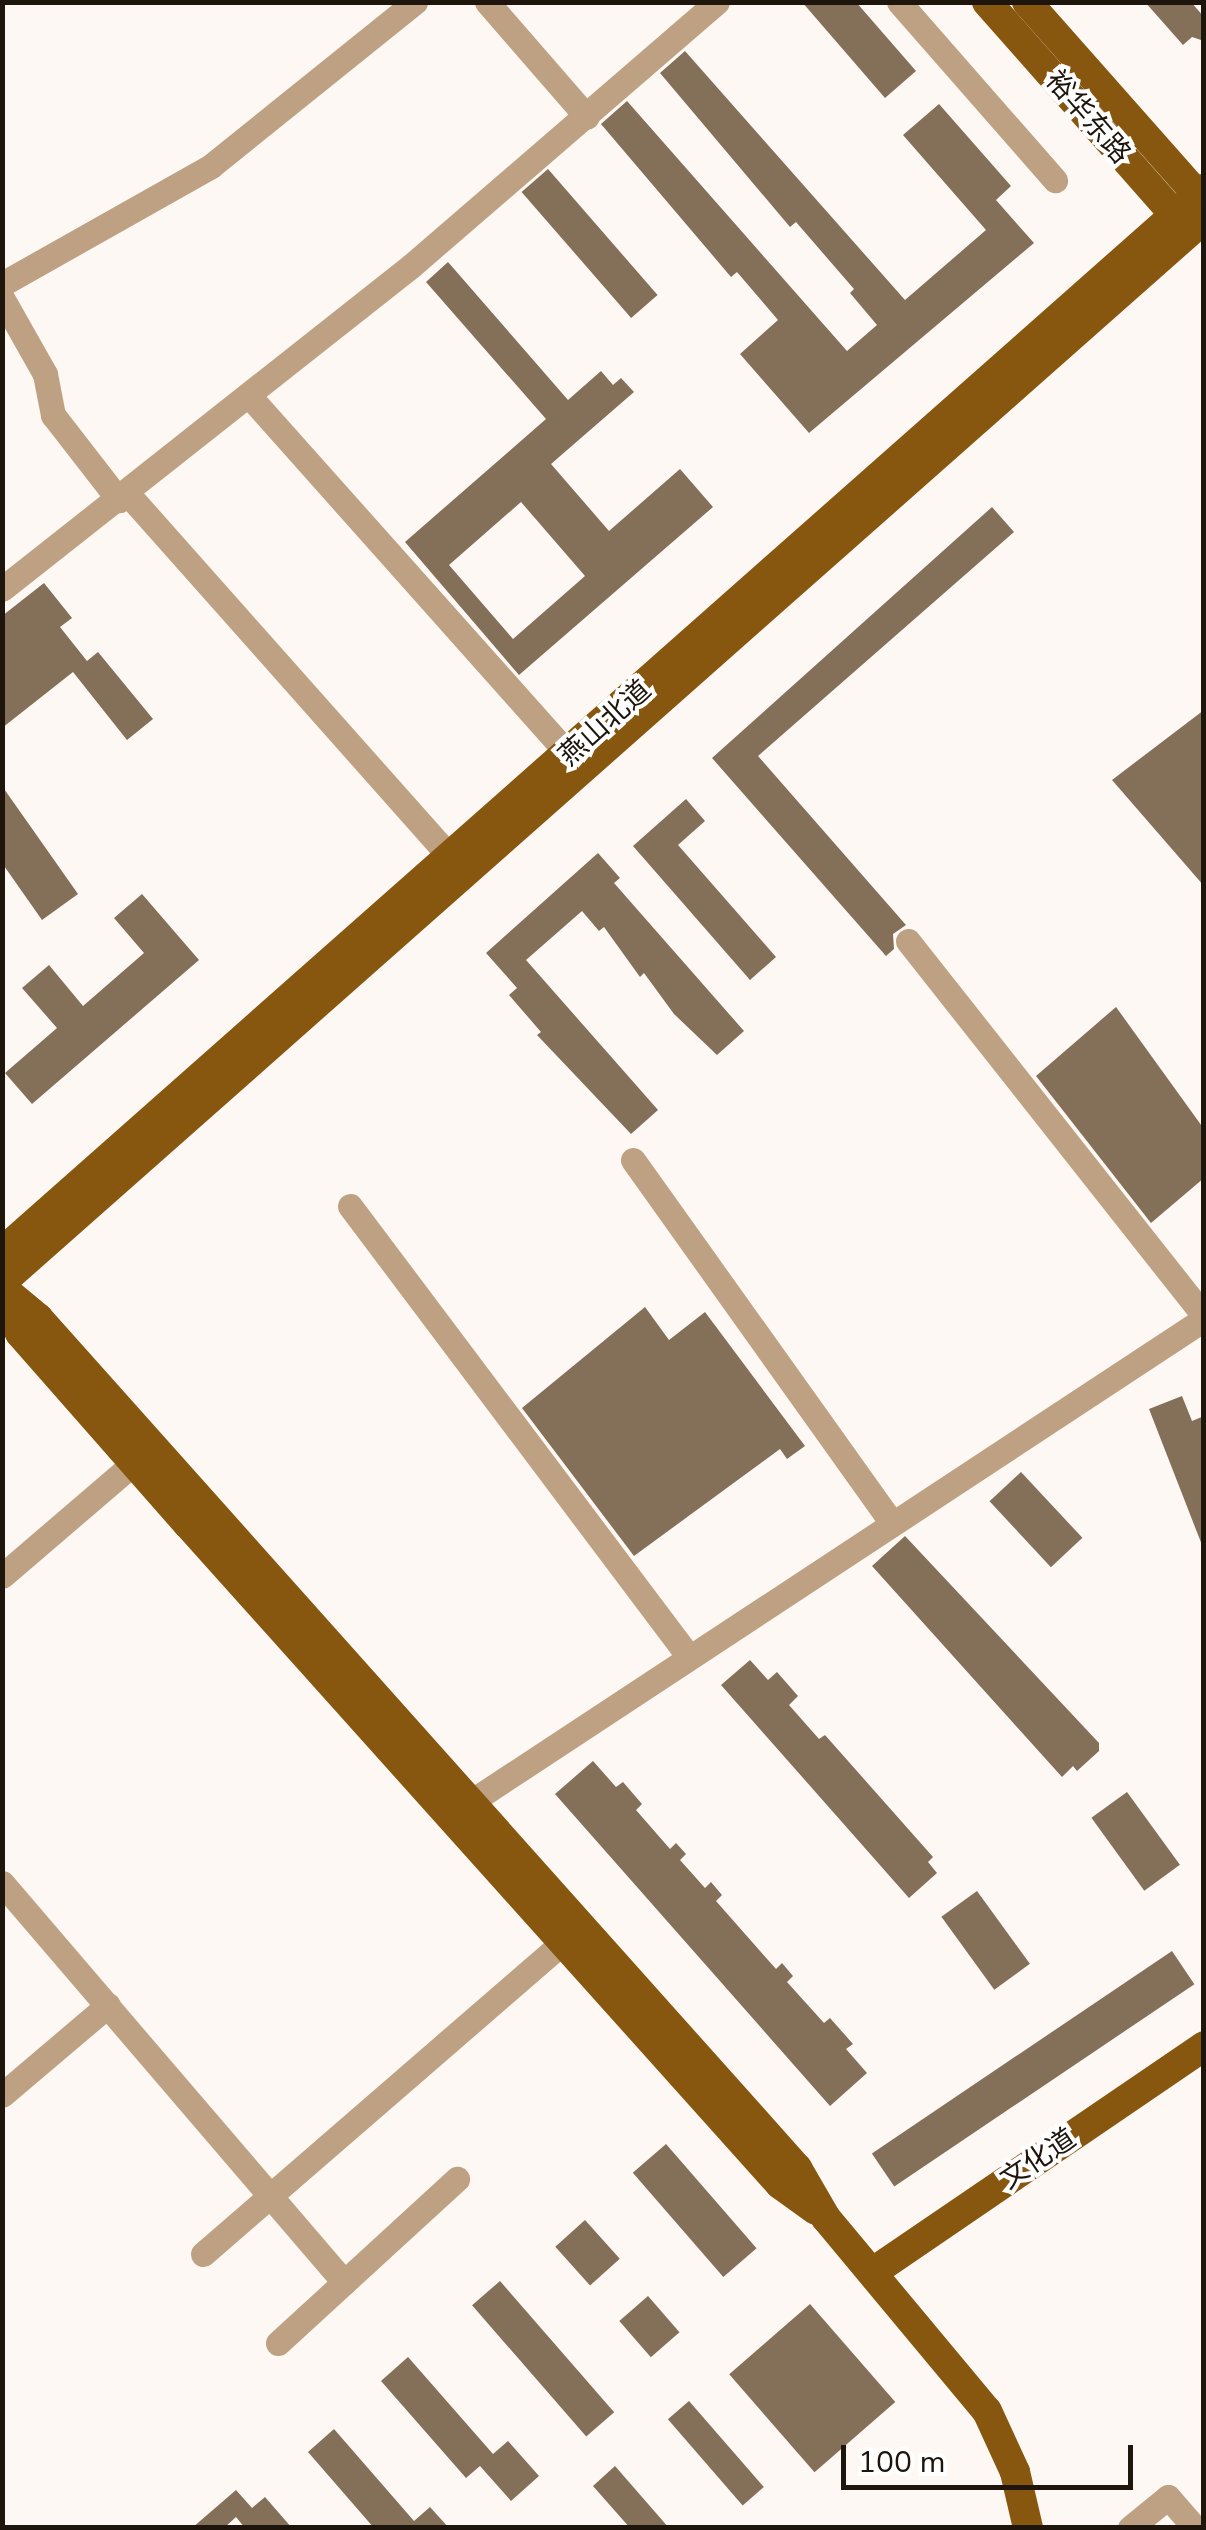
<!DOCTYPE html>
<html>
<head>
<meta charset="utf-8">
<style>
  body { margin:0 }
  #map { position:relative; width:1206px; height:2530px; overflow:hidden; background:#fdf8f3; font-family:"Nunito Sans","Noto Sans SC",sans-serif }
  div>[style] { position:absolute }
  .building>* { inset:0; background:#846f59; transform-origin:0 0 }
  .minor>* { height:25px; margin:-12.5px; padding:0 12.5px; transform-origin:12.5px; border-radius:12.5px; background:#bda182 }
  .major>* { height:30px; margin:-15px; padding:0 15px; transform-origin:15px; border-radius:15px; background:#875710 }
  span { translate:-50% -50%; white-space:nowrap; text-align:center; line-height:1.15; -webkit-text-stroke:8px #fff; paint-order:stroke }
  .street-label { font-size:28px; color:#1e160d }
  .frame { position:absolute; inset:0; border:5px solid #1e160d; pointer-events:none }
  .scale { position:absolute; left:841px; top:2445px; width:292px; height:45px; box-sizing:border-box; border:5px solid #1e160d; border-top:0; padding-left:12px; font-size:30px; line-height:35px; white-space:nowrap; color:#1e160d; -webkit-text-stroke:8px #fff; paint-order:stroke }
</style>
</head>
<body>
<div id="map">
  <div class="building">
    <i style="clip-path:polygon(802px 2px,856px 2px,916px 71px,885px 98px)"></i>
    <i style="clip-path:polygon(1145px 2px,1191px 2px,1204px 17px,1204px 41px,1192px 37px,1183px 45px)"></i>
    <i style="clip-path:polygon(685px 51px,905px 300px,986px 230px,903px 135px,939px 104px,1011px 186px,996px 200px,1034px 243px,809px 433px,740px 354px,778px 320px,737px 272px,731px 277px,601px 124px,627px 101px,847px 351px,877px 325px,850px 293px,854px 289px,796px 222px,790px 227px,660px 73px)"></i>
    <i style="left:548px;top:169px;width:167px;height:35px;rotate:49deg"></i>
    <i style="clip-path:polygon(evenodd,448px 262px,568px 400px,601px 371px,613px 385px,621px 378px,634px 392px,551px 464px,609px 531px,680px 469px,713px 507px,519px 675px,405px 542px,546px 419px,426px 282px,448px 262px,521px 502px,585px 576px,513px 639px,449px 565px,521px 502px)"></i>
    <i style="clip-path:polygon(992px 507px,1014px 532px,758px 756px,906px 925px,893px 934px,894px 949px,886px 956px,712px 758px)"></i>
    <i style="clip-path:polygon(44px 583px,72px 618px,60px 627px,87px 661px,98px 652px,153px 719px,127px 740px,73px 672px,2px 728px,2px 616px)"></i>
    <i style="clip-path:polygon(1204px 710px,1204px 886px,1112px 780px)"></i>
    <i style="clip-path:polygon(2px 786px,78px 894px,42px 920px,2px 863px)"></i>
    <i style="clip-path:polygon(686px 799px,705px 821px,678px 845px,776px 957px,750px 980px,633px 846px)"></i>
    <i style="clip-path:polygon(598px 853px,620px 878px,614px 883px,744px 1031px,717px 1055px,674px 1014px,644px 973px,640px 977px,604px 927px,599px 931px,582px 911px,526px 960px,658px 1110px,631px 1134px,537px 1035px,541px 1032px,509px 995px,517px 988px,486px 953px)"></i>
    <i style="clip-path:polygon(142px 894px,199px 960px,32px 1104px,5px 1073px,57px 1028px,22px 988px,49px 965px,83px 1006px,144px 953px,114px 918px)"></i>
    <i style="clip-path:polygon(1116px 1007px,1204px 1129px,1204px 1178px,1151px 1223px,1036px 1076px)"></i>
    <i style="clip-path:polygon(645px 1307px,669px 1340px,705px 1312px,805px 1446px,787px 1459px,780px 1449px,634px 1556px,522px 1408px)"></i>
    <i style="clip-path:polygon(1182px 1396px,1192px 1421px,1204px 1416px,1202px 1545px,1149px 1409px)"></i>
    <i style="left:1021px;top:1472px;width:90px;height:43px;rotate:47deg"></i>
    <i style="clip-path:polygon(905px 1536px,1099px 1743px,1099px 1751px,1077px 1771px,1073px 1766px,1062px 1777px,872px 1566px)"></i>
    <i style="clip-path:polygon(750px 1660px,768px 1680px,777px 1672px,798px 1696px,789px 1705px,819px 1739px,825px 1735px,933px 1857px,928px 1862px,937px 1873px,909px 1898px,721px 1685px)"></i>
    <i style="clip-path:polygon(593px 1761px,616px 1787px,623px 1782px,642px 1804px,636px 1810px,670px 1849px,676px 1843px,686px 1854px,680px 1860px,705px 1888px,711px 1882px,722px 1895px,716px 1901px,776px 1969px,782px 1963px,793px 1976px,787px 1982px,824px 2023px,830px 2018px,853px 2044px,846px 2049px,867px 2073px,830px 2106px,555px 1794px)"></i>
    <i style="left:1127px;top:1792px;width:90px;height:44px;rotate:54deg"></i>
    <i style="left:977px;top:1891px;width:90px;height:44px;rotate:54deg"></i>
    <i style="left:1172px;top:1951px;width:40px;height:362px;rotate:56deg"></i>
    <i style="left:666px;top:2144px;width:138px;height:44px;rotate:49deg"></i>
    <i style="left:585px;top:2220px;width:52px;height:40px;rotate:48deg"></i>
    <i style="left:500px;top:2281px;width:174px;height:37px;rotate:49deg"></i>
    <i style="left:648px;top:2296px;width:48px;height:38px;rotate:49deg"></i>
    <i style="left:810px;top:2304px;width:130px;height:107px;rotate:49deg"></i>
    <i style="clip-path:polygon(408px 2357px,493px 2454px,508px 2441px,539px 2476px,511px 2501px,480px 2466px,466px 2478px,381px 2381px)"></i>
    <i style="left:689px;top:2401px;width:114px;height:28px;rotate:49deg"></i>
    <i style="clip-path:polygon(334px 2429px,414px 2521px,430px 2507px,449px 2528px,374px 2528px,308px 2452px)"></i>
    <i style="clip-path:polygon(615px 2466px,669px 2528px,630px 2528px,593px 2486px)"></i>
    <i style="clip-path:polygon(236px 2490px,252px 2508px,265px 2497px,292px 2528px,245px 2528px,236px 2517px,224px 2528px,192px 2528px)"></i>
  </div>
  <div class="minor">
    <i style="left:487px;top:2px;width:152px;rotate:49deg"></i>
    <i style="left:899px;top:2px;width:237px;rotate:48.8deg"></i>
    <i style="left:2px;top:284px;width:240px;rotate:-29.4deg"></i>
    <i style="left:211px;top:166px;width:262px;rotate:-38.8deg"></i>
    <i style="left:2px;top:298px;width:87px;rotate:60.5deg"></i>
    <i style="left:45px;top:374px;width:42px;rotate:79deg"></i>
    <i style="left:53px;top:415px;width:108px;rotate:52.2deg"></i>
    <i style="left:251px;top:398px;width:478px;rotate:48.3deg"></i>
    <i style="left:127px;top:493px;width:489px;rotate:48.4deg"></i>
    <i style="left:2px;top:589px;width:521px;rotate:-38.3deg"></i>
    <i style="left:411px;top:266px;width:404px;rotate:-40.8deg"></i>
    <i style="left:908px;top:941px;width:478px;rotate:51.7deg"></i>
    <i style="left:633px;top:1160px;width:446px;rotate:54.5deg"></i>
    <i style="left:350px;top:1206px;width:564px;rotate:53.07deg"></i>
    <i style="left:2px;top:1576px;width:174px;rotate:-40.6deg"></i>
    <i style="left:469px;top:1803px;width:880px;rotate:-33.37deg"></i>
    <i style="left:2px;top:1883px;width:526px;rotate:49.4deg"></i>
    <i style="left:2px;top:2095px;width:139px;rotate:-40.3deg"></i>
    <i style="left:203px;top:2254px;width:476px;rotate:-40.9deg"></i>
    <i style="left:278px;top:2343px;width:243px;rotate:-42.5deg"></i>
    <i style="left:1130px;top:2528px;width:49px;rotate:-39.2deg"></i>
    <i style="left:1168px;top:2497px;width:41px;rotate:48.9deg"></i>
  </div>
  <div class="major">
    <i style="left:987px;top:2px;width:304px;rotate:48.6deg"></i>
    <i style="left:1027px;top:2px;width:267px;rotate:48.5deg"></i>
    <i style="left:2px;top:1252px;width:1605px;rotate:-41.49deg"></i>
    <i style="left:2px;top:1282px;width:1605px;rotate:-41.49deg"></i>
    <i style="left:2px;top:1288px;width:47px;rotate:39.8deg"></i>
    <i style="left:38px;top:1318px;width:1140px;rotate:48.24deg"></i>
    <i style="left:797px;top:2168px;width:58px;rotate:59.9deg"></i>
    <i style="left:826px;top:2218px;width:251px;rotate:50.2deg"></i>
    <i style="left:987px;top:2411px;width:67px;rotate:65.3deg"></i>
    <i style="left:1015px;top:2472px;width:57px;rotate:76.9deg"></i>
    <i style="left:2px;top:1293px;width:44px;rotate:65.8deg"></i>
    <i style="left:20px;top:1333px;width:254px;rotate:48.7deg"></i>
    <i style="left:188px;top:1524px;width:887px;rotate:48.11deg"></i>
    <i style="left:780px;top:2184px;width:44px;rotate:35.8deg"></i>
    <i style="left:873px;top:2272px;width:401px;rotate:-34.3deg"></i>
  </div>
  <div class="street-label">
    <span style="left:1088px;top:117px;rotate:49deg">裕华东路</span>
    <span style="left:605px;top:723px;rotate:-42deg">燕山北道</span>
    <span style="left:1038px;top:2159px;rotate:-34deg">文化道</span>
  </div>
  <div class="frame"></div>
  <div class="scale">100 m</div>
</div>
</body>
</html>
